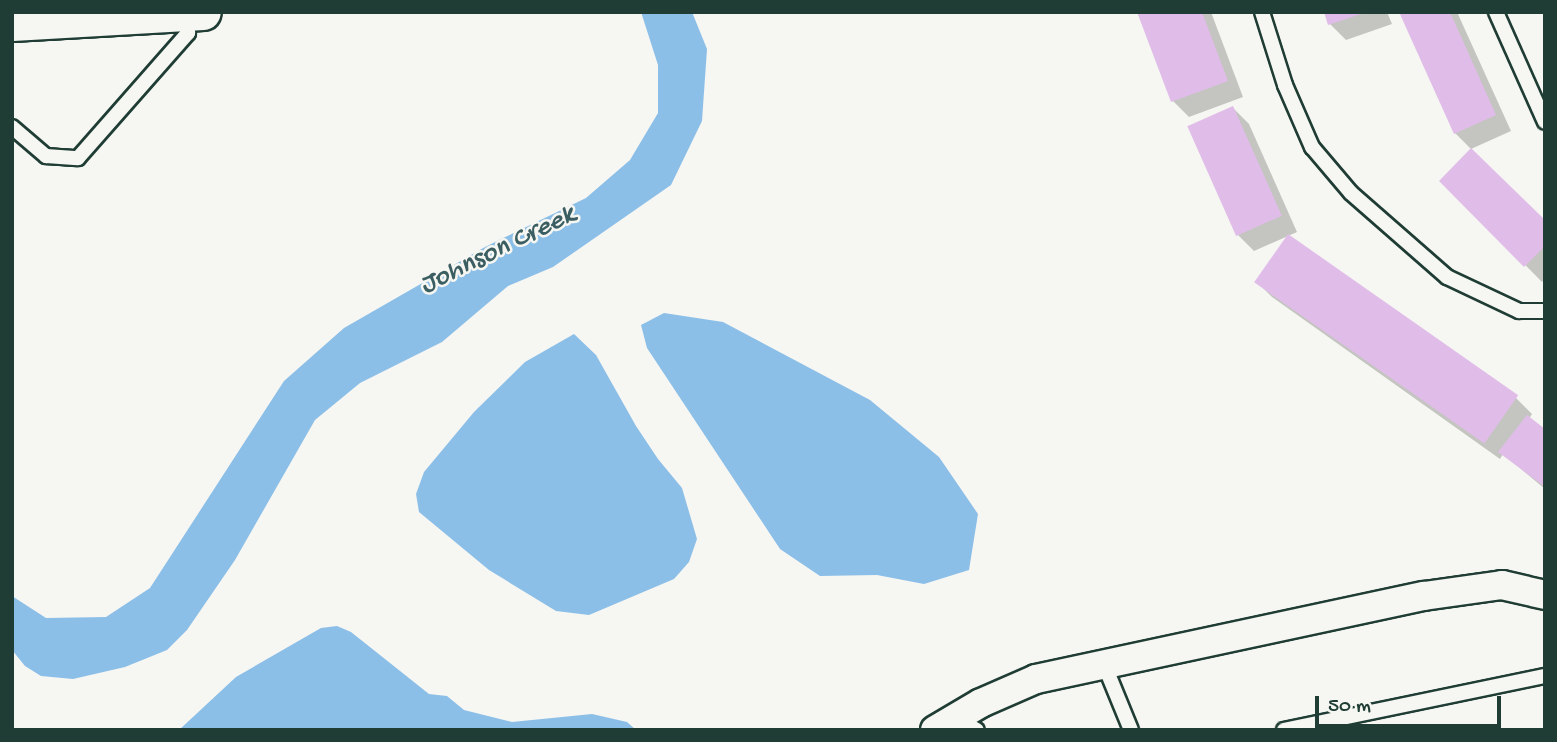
<!DOCTYPE html>
<html>
<head>
<meta charset="utf-8">
<style>
  body { margin:0 }
  #map { position:relative; width:1557px; height:742px; overflow:hidden; background:#f6f6f2; font-family:"Gochi Hand",sans-serif }
  div>[style] { position:absolute }
  .water>* { inset:0; background:#8cbfe8 }
  .shadow>* { inset:0; background:#0003 }
  .building>* { inset:0; background:#e0bde8; transform-origin:0 0 }
  .roads { filter:drop-shadow(2px 0 #1f3d34) drop-shadow(-2px 0 #1f3d34) drop-shadow(0 2px #1f3d34) drop-shadow(0 -2px #1f3d34) }
  .service>* { height:14px; margin:-7px; padding:0 7px; transform-origin:7px; border-radius:7px; background:#f6f6f2 }
  .minor>* { height:28px; margin:-14px; padding:0 14px; transform-origin:14px; border-radius:14px; background:#f6f6f2 }
  .tertiary>* { height:35px; margin:-17.5px; padding:0 17.5px; transform-origin:17.5px; border-radius:17.5px; background:#f6f6f2 }
  span { translate:-50% -50%; white-space:nowrap; text-align:center; line-height:1.15; -webkit-text-stroke:5px #f6f6f2; paint-order:stroke }
  .water-label { font-size:28px; color:#3a5e61; font-style:italic }
  .frame { position:absolute; inset:0; border:14px solid #1f3d34; pointer-events:none }
  .scale { position:absolute; left:1315px; top:696px; width:186px; height:32px; box-sizing:border-box; border:4px solid #1f3d34; border-top:0; padding-left:9px; font-size:21px; line-height:24px; white-space:nowrap; color:#1f3d34; -webkit-text-stroke:5px #f6f6f2; paint-order:stroke }
</style>
</head>
<body>
<div id="map">
  <div class="water">
    <i style="clip-path:polygon(641px 12px,692px 12px,707px 49px,702px 121px,671px 185px,553px 267px,508px 286px,442px 342px,360px 383px,315px 420px,235px 560px,187px 630px,167px 650px,125px 667px,73px 679px,41px 676px,25px 666px,12px 650px,12px 596px,46px 618px,106px 617px,150px 588px,284px 381px,344px 328px,485px 247px,586px 198px,630px 160px,658px 113px,658px 65px)"></i>
    <i style="clip-path:polygon(664px 313px,723px 322px,870px 400px,939px 457px,978px 514px,969px 570px,924px 584px,877px 575px,820px 576px,780px 549px,647px 348px,641px 325px)"></i>
    <i style="clip-path:polygon(574px 334px,596px 355px,636px 426px,658px 459px,682px 488px,697px 539px,689px 562px,674px 579px,589px 615px,556px 611px,489px 570px,419px 512px,416px 494px,424px 472px,474px 412px,525px 362px)"></i>
    <i style="clip-path:polygon(337px 626px,351px 632px,429px 694px,447px 696px,464px 710px,512px 722px,592px 714px,627px 722px,636px 730px,179px 730px,236px 677px,321px 628px)"></i>
  </div>
  <div class="shadow">
    <i style="clip-path:polygon(1139px 12px,1211px 12px,1243px 97px,1189px 117px,1173px 101px)"></i>
    <i style="clip-path:polygon(1326px 12px,1387px 12px,1392px 24px,1346px 40px,1330px 24px)"></i>
    <i style="clip-path:polygon(1401px 12px,1457px 12px,1511px 131px,1471px 149px,1455px 133px)"></i>
    <i style="clip-path:polygon(1233px 108px,1249px 124px,1297px 232px,1254px 251px,1238px 235px)"></i>
    <i style="clip-path:polygon(1442px 181px,1545px 222px,1545px 278px,1542px 282px)"></i>
    <i style="clip-path:polygon(1288px 237px,1516px 398px,1532px 414px,1529px 419px,1545px 431px,1545px 489px,1503px 454px,1500px 459px,1272px 297px,1256px 281px)"></i>
  </div>
  <div class="building">
    <i style="clip-path:polygon(1137px 12px,1202px 12px,1228px 81px,1171px 102px)"></i>
    <i style="clip-path:polygon(1324px 12px,1364px 12px,1364px 13px,1328px 25px)"></i>
    <i style="clip-path:polygon(1399px 12px,1450px 12px,1496px 115px,1454px 134px)"></i>
    <i style="left:1233px;top:106px;width:120px;height:50px;rotate:66deg"></i>
    <i style="clip-path:polygon(1471px 148px,1545px 220px,1545px 246px,1524px 267px,1439px 181px)"></i>
    <i style="left:1288px;top:234px;width:281px;height:59px;rotate:35deg"></i>
    <i style="clip-path:polygon(1527px 415px,1545px 429px,1545px 487px,1498px 452px)"></i>
  </div>
  <div class="roads">
    <div class="service">
      <i style="left:1262px;top:12px;width:77px;rotate:72.5deg"></i>
      <i style="left:1285px;top:85px;width:68px;rotate:66.5deg"></i>
      <i style="left:1312px;top:147px;width:60px;rotate:49.7deg"></i>
      <i style="left:1351px;top:193px;width:128px;rotate:41.2deg"></i>
      <i style="left:1447px;top:277px;width:80px;rotate:25.3deg"></i>
      <i style="left:1519px;top:311px;width:26px"></i>
      <i style="left:1496px;top:12px;width:120px;rotate:66deg"></i>
      <i style="left:12px;top:127px;width:45px;rotate:40.5deg"></i>
      <i style="left:46px;top:156px;width:32px;rotate:4deg"></i>
      <i style="left:78px;top:158px;width:167px;rotate:-48.7deg"></i>
      <i style="left:188px;top:33px;width:19px;rotate:-93deg"></i>
      <i style="left:1104px;top:664px;width:71px;rotate:67.8deg"></i>
      <i style="left:956px;top:718px;width:24px;rotate:30deg"></i>
      <i style="left:1284px;top:730px;width:267px;rotate:-11.7deg"></i>
    </div>
    <div class="minor">
      <i style="left:935px;top:730px;width:53px;rotate:-30.4deg"></i>
      <i style="left:981px;top:703px;width:60px;rotate:-23.6deg"></i>
      <i style="left:1036px;top:679px;width:397px;rotate:-12.1deg"></i>
      <i style="left:1424px;top:596px;width:79px;rotate:-8deg"></i>
      <i style="left:1502px;top:585px;width:44px;rotate:13.1deg"></i>
    </div>
    <div class="tertiary">
      <i style="left:12px;top:23px;width:191px;rotate:-3.3deg"></i>
    </div>
  </div>
  <div class="water-label">
    <span style="left:498px;top:251px;rotate:-26deg">Johnson Creek</span>
  </div>
  <div class="frame"></div>
  <div class="scale">50 m</div>
</div>
</body>
</html>
